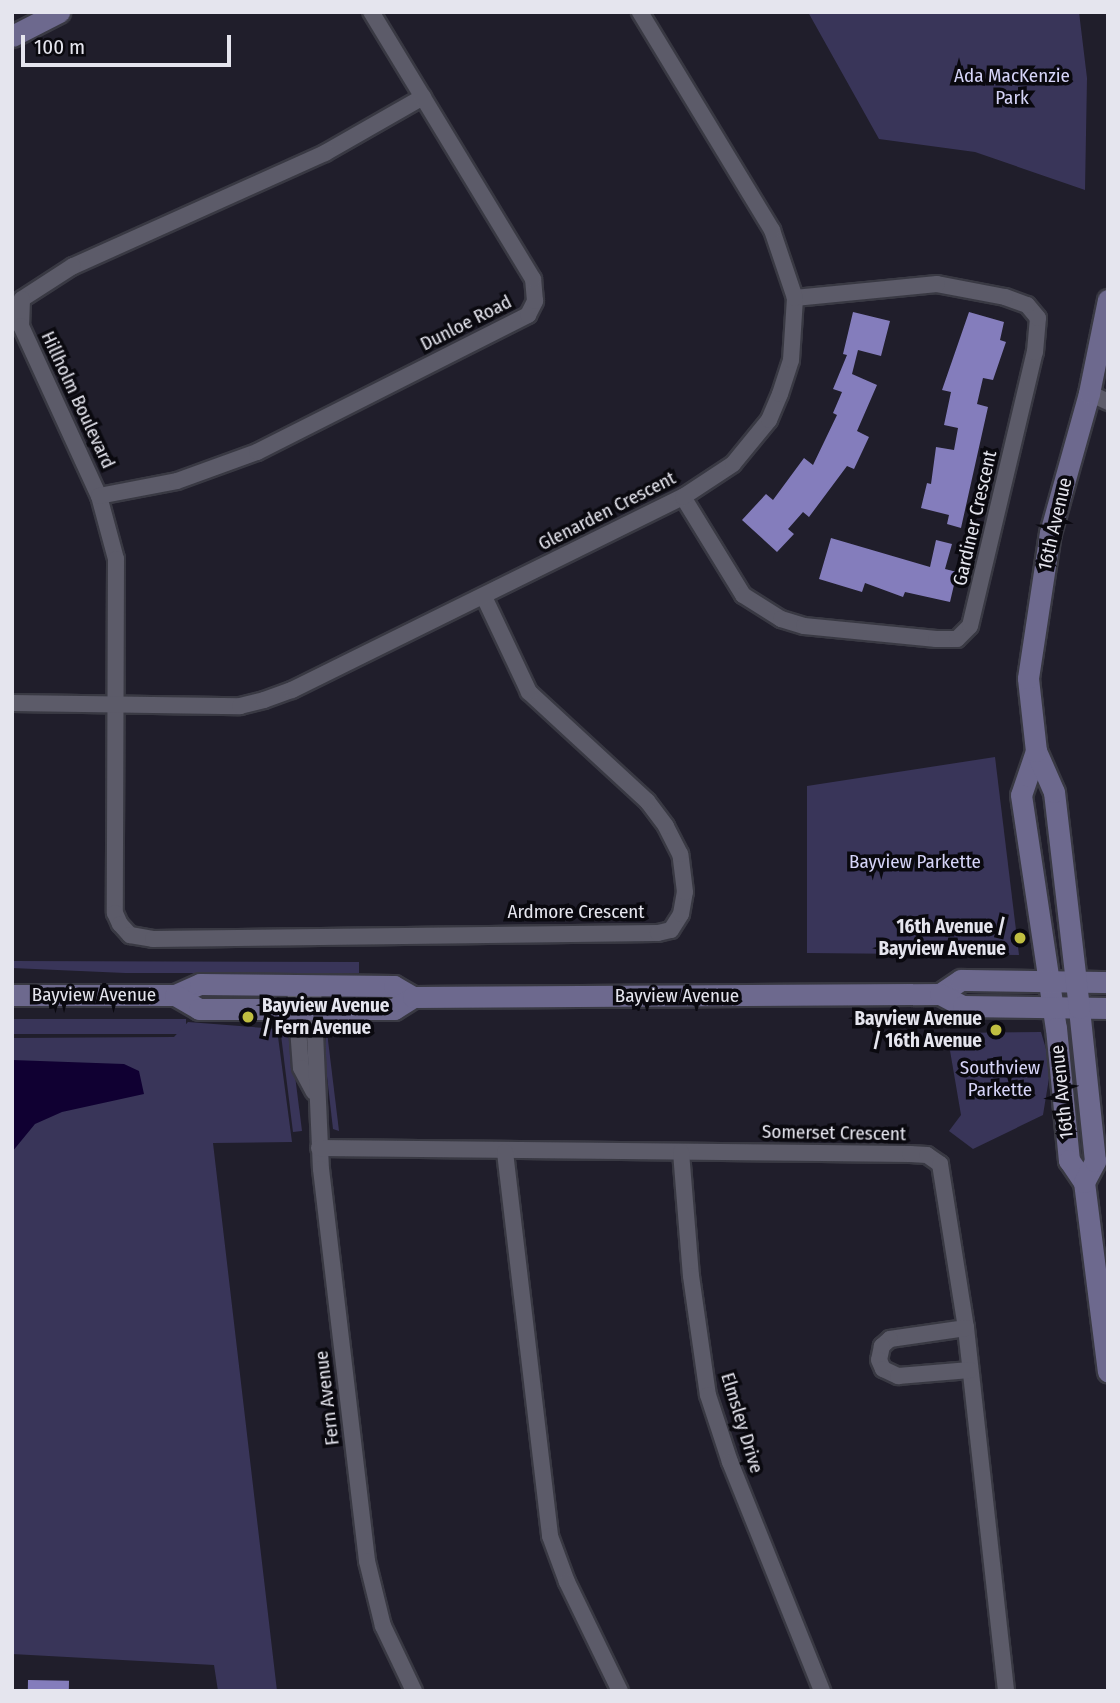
<!DOCTYPE html>
<html>
<head>
<meta charset="utf-8">
<style>
  body { margin:0 }
  #map { position:relative; width:1120px; height:1703px; overflow:hidden; background:#201e2b; font-family:"Fira Sans Condensed",sans-serif }
  div>[style] { position:absolute }
  .green>* { inset:0; background:#393559; transform-origin:0 0 }
  .water>* { inset:0; background:#100032 }
  .building>* { inset:0; background:#847dbc; transform-origin:0 0 }
  .roads { filter:drop-shadow(2px 0 #393943) drop-shadow(-2px 0 #393943) drop-shadow(0 2px #393943) drop-shadow(0 -2px #393943) }
  .street>* { height:16px; margin:-8px; padding:0 8px; transform-origin:8px; border-radius:8px; background:#5c5b69 }
  .secondary>* { height:21px; margin:-10.5px; padding:0 10.5px; transform-origin:10.5px; border-radius:10.5px; background:#6d698e }
  .dots>* { width:19px; height:19px; translate:-50% -50%; box-sizing:border-box; border:4px solid #0a090f; border-radius:50% }
  span { translate:-50% -50%; white-space:nowrap; text-align:center; line-height:1.15; -webkit-text-stroke:7px #0a090f; paint-order:stroke }
  .park-label { font-size:19px; color:#d6d4f8 }
  .street-label { font-size:19px; color:#e5e5ee }
  .poi-label { font-size:19px; color:#e5e5ee; font-weight:700 }
  .right { translate:-100% -50%; text-align:right }
  .left { translate:0 -50%; text-align:left }
  .frame { position:absolute; inset:0; border:14px solid #e5e5ee; pointer-events:none }
  .scale { position:absolute; left:21px; top:35px; width:210px; height:32px; box-sizing:border-box; border:4px solid #e5e5ee; border-top:0; padding-left:9px; font-size:21px; line-height:24px; white-space:nowrap; color:#e5e5ee; -webkit-text-stroke:5px #0a090f; paint-order:stroke }
</style>
</head>
<body>
<div id="map">
  <div class="green">
    <i style="clip-path:polygon(808px 12px,1079px 12px,1087px 78px,1085px 190px,975px 152px,879px 139px)"></i>
    <i style="clip-path:polygon(995px 757px,1019px 955px,807px 953px,807px 786px)"></i>
    <i style="clip-path:polygon(12px 961px,359px 962px,359px 973px,125px 973px,12px 968px)"></i>
    <i style="left:12px;top:1019px;width:174px;height:15px"></i>
    <i style="clip-path:polygon(188px 1022px,277px 1029px,292px 1142px,213px 1143px,277px 1691px,218px 1691px,214px 1665px,12px 1654px,12px 1038px,174px 1037px)"></i>
    <i style="clip-path:polygon(285px 1027px,291px 1044px,302px 1131px,293px 1132px,281px 1035px)"></i>
    <i style="clip-path:polygon(327px 1032px,339px 1131px,333px 1129px,324px 1050px)"></i>
    <i style="clip-path:polygon(1041px 1032px,1051px 1066px,1043px 1115px,973px 1149px,949px 1131px,961px 1115px,947px 1033px)"></i>
  </div>
  <div class="water">
    <i style="clip-path:polygon(12px 1060px,124px 1064px,139px 1071px,144px 1094px,62px 1112px,35px 1124px,12px 1152px)"></i>
  </div>
  <div class="building">
    <i style="clip-path:polygon(853px 312px,890px 321px,881px 356px,858px 350px,852px 374px,877px 385px,857px 431px,869px 437px,854px 469px,847px 466px,809px 517px,803px 512px,788px 529px,794px 534px,777px 552px,742px 520px,766px 494px,773px 500px,804px 458px,813px 465px,837px 415px,833px 413px,842px 392px,833px 389px,847px 355px,843px 354px)"></i>
    <i style="clip-path:polygon(969px 312px,1004px 322px,1000px 340px,1006px 342px,993px 380px,983px 378px,977px 404px,988px 407px,961px 528px,947px 524px,949px 515px,921px 508px,927px 483px,931px 484px,936px 447px,954px 450px,958px 428px,944px 425px,951px 392px,942px 390px)"></i>
    <i style="clip-path:polygon(831px 538px,930px 567px,936px 540px,952px 544px,945px 569px,957px 572px,950px 602px,905px 592px,903px 597px,865px 583px,862px 592px,819px 579px)"></i>
    <i style="left:28px;top:1680px;width:41px;height:11px;rotate:1deg"></i>
  </div>
  <div class="roads">
    <div class="street">
      <i style="left:423px;top:97px;width:113px;rotate:150.3deg"></i>
      <i style="left:325px;top:153px;width:276px;rotate:155.8deg"></i>
      <i style="left:73px;top:266px;width:61px;rotate:147.1deg"></i>
      <i style="left:22px;top:299px;width:27px;rotate:92deg"></i>
      <i style="left:21px;top:326px;width:187px;rotate:65.4deg"></i>
      <i style="left:99px;top:496px;width:65px;rotate:74.9deg"></i>
      <i style="left:116px;top:559px;width:354px;rotate:90.2deg"></i>
      <i style="left:115px;top:913px;width:12px;rotate:66deg"></i>
      <i style="left:120px;top:924px;width:15px;rotate:48deg"></i>
      <i style="left:130px;top:935px;width:23px;rotate:10deg"></i>
      <i style="left:153px;top:939px;width:505px;rotate:-0.68deg"></i>
      <i style="left:658px;top:933px;width:13px;rotate:-13deg"></i>
      <i style="left:671px;top:930px;width:19px;rotate:-58deg"></i>
      <i style="left:681px;top:914px;width:22px;rotate:-80deg"></i>
      <i style="left:685px;top:892px;width:38px;rotate:-97deg"></i>
      <i style="left:680px;top:854px;width:31px;rotate:-117deg"></i>
      <i style="left:666px;top:826px;width:31px;rotate:-127deg"></i>
      <i style="left:647px;top:801px;width:161px;rotate:-137.3deg"></i>
      <i style="left:529px;top:692px;width:105px;rotate:-115.3deg"></i>
      <i style="left:1089px;top:393px;width:21px;rotate:25deg"></i>
      <i style="left:99px;top:496px;width:79px;rotate:-10.9deg"></i>
      <i style="left:177px;top:481px;width:85px;rotate:-19.9deg"></i>
      <i style="left:257px;top:452px;width:304px;rotate:-26.8deg"></i>
      <i style="left:528px;top:315px;width:16px;rotate:-63deg"></i>
      <i style="left:535px;top:301px;width:22px;rotate:-95deg"></i>
      <i style="left:533px;top:279px;width:312px;rotate:-121.2deg"></i>
      <i style="left:683px;top:497px;width:115px;rotate:58.5deg"></i>
      <i style="left:743px;top:595px;width:45px;rotate:32.3deg"></i>
      <i style="left:781px;top:619px;width:24px;rotate:17deg"></i>
      <i style="left:804px;top:626px;width:133px;rotate:5.6deg"></i>
      <i style="left:936px;top:639px;width:21px"></i>
      <i style="left:957px;top:639px;width:18px;rotate:-45deg"></i>
      <i style="left:970px;top:626px;width:282px;rotate:-76.7deg"></i>
      <i style="left:1035px;top:352px;width:34px;rotate:-85deg"></i>
      <i style="left:1038px;top:318px;width:17px;rotate:-130deg"></i>
      <i style="left:1027px;top:305px;width:23px;rotate:-160deg"></i>
      <i style="left:1005px;top:297px;width:69px;rotate:-169.2deg"></i>
      <i style="left:937px;top:284px;width:143px;rotate:174.4deg"></i>
      <i style="left:12px;top:703px;width:228px;rotate:0.8deg"></i>
      <i style="left:240px;top:706px;width:25px;rotate:-14deg"></i>
      <i style="left:264px;top:700px;width:30px;rotate:-20deg"></i>
      <i style="left:292px;top:690px;width:436px;rotate:-26.3deg"></i>
      <i style="left:683px;top:497px;width:60px;rotate:-33.4deg"></i>
      <i style="left:733px;top:464px;width:57px;rotate:-50.7deg"></i>
      <i style="left:769px;top:420px;width:28px;rotate:-67deg"></i>
      <i style="left:780px;top:394px;width:36px;rotate:-72deg"></i>
      <i style="left:791px;top:360px;width:62px;rotate:-86.3deg"></i>
      <i style="left:795px;top:298px;width:72px;rotate:-108.7deg"></i>
      <i style="left:772px;top:230px;width:255px;rotate:-121.2deg"></i>
      <i style="left:295px;top:987px;width:81px;rotate:85.8deg"></i>
      <i style="left:301px;top:1068px;width:27px;rotate:62deg"></i>
      <i style="left:313px;top:987px;width:182px;rotate:87.5deg"></i>
      <i style="left:321px;top:1169px;width:395px;rotate:83.3deg"></i>
      <i style="left:367px;top:1561px;width:67px;rotate:76.2deg"></i>
      <i style="left:383px;top:1626px;width:72px;rotate:64.5deg"></i>
      <i style="left:319px;top:1148px;width:591px;rotate:0.58deg"></i>
      <i style="left:910px;top:1154px;width:17px;rotate:3deg"></i>
      <i style="left:927px;top:1155px;width:16px;rotate:35deg"></i>
      <i style="left:940px;top:1164px;width:166px;rotate:81deg"></i>
      <i style="left:966px;top:1328px;width:365px;rotate:83.7deg"></i>
      <i style="left:505px;top:1152px;width:387px;rotate:83.3deg"></i>
      <i style="left:550px;top:1536px;width:49px;rotate:69.7deg"></i>
      <i style="left:567px;top:1582px;width:121px;rotate:64.1deg"></i>
      <i style="left:681px;top:1152px;width:124px;rotate:85.4deg"></i>
      <i style="left:691px;top:1276px;width:120px;rotate:81.9deg"></i>
      <i style="left:708px;top:1395px;width:71px;rotate:71.8deg"></i>
      <i style="left:730px;top:1462px;width:247px;rotate:68.1deg"></i>
      <i style="left:966px;top:1328px;width:77px;rotate:171.8deg"></i>
      <i style="left:890px;top:1339px;width:11px;rotate:139deg"></i>
      <i style="left:882px;top:1346px;width:14px;rotate:102deg"></i>
      <i style="left:879px;top:1360px;width:10px;rotate:66deg"></i>
      <i style="left:883px;top:1369px;width:17px;rotate:25deg"></i>
      <i style="left:898px;top:1376px;width:72px;rotate:-4.8deg"></i>
    </div>
    <div class="secondary">
      <i style="left:12px;top:36px;width:53px;rotate:-27.1deg"></i>
      <i style="left:1036px;top:751px;width:46px;rotate:108.8deg"></i>
      <i style="left:1021px;top:795px;width:236px;rotate:81.5deg"></i>
      <i style="left:1056px;top:1028px;width:133px;rotate:84.4deg"></i>
      <i style="left:1069px;top:1160px;width:27px;rotate:56deg"></i>
      <i style="left:1084px;top:1182px;width:191px;rotate:82.8deg"></i>
      <i style="left:940px;top:994px;width:25px;rotate:-34deg"></i>
      <i style="left:961px;top:980px;width:147px;rotate:0.8deg"></i>
      <i style="left:12px;top:995px;width:163px"></i>
      <i style="left:175px;top:995px;width:27px;rotate:-24deg"></i>
      <i style="left:200px;top:984px;width:194px;rotate:0.6deg"></i>
      <i style="left:394px;top:986px;width:22px;rotate:30deg"></i>
      <i style="left:175px;top:995px;width:28px;rotate:30deg"></i>
      <i style="left:199px;top:1009px;width:195px"></i>
      <i style="left:394px;top:1009px;width:22px;rotate:-32deg"></i>
      <i style="left:413px;top:997px;width:527px;rotate:-0.33deg"></i>
      <i style="left:940px;top:994px;width:26px;rotate:28deg"></i>
      <i style="left:963px;top:1006px;width:145px;rotate:0.8deg"></i>
      <i style="left:1084px;top:1182px;width:24px;rotate:-62deg"></i>
      <i style="left:1095px;top:1161px;width:154px;rotate:-96deg"></i>
      <i style="left:1079px;top:1008px;width:217px;rotate:-96.6deg"></i>
      <i style="left:1054px;top:792px;width:45px;rotate:-113.7deg"></i>
      <i style="left:1036px;top:751px;width:73px;rotate:-96.3deg"></i>
      <i style="left:1028px;top:678px;width:147px;rotate:-81.4deg"></i>
      <i style="left:1050px;top:533px;width:145px;rotate:-74.4deg"></i>
      <i style="left:1089px;top:393px;width:95px;rotate:-78.5deg"></i>
    </div>
  </div>
  <div class="dots">
    <i style="left:1020px;top:938px;background:#c0be41"></i>
    <i style="left:248px;top:1017px;background:#c0be41"></i>
    <i style="left:996px;top:1030px;background:#c0be41"></i>
  </div>
  <div class="park-label">
    <span style="left:1012px;top:87px">Ada MacKenzie<br>Park</span>
    <span style="left:915px;top:862px">Bayview Parkette</span>
    <span style="left:1000px;top:1079px">Southview<br>Parkette</span>
  </div>
  <div class="street-label">
    <span style="left:466px;top:323px;rotate:-27deg">Dunloe Road</span>
    <span style="left:78px;top:400px;rotate:65deg">Hillholm Boulevard</span>
    <span style="left:607px;top:511px;rotate:-27deg">Glenarden Crescent</span>
    <span style="left:975px;top:518px;rotate:-77deg">Gardiner Crescent</span>
    <span style="left:1055px;top:524px;rotate:-77deg">16th Avenue</span>
    <span style="left:576px;top:912px">Ardmore Crescent</span>
    <span style="left:94px;top:995px">Bayview Avenue</span>
    <span style="left:677px;top:996px">Bayview Avenue</span>
    <span style="left:1062px;top:1092px;rotate:-96deg">16th Avenue</span>
    <span style="left:834px;top:1133px;rotate:1deg">Somerset Crescent</span>
    <span style="left:327px;top:1398px;rotate:-97deg">Fern Avenue</span>
    <span style="left:742px;top:1423px;rotate:73deg">Elmsley Drive</span>
  </div>
  <div class="poi-label">
    <span class="right" style="left:1006px;top:938px">16th Avenue /<br>Bayview Avenue</span>
    <span class="left" style="left:262px;top:1017px">Bayview Avenue<br>/ Fern Avenue</span>
    <span class="right" style="left:982px;top:1030px">Bayview Avenue<br>/ 16th Avenue</span>
  </div>
  <div class="frame"></div>
  <div class="scale">100 m</div>
</div>
</body>
</html>
